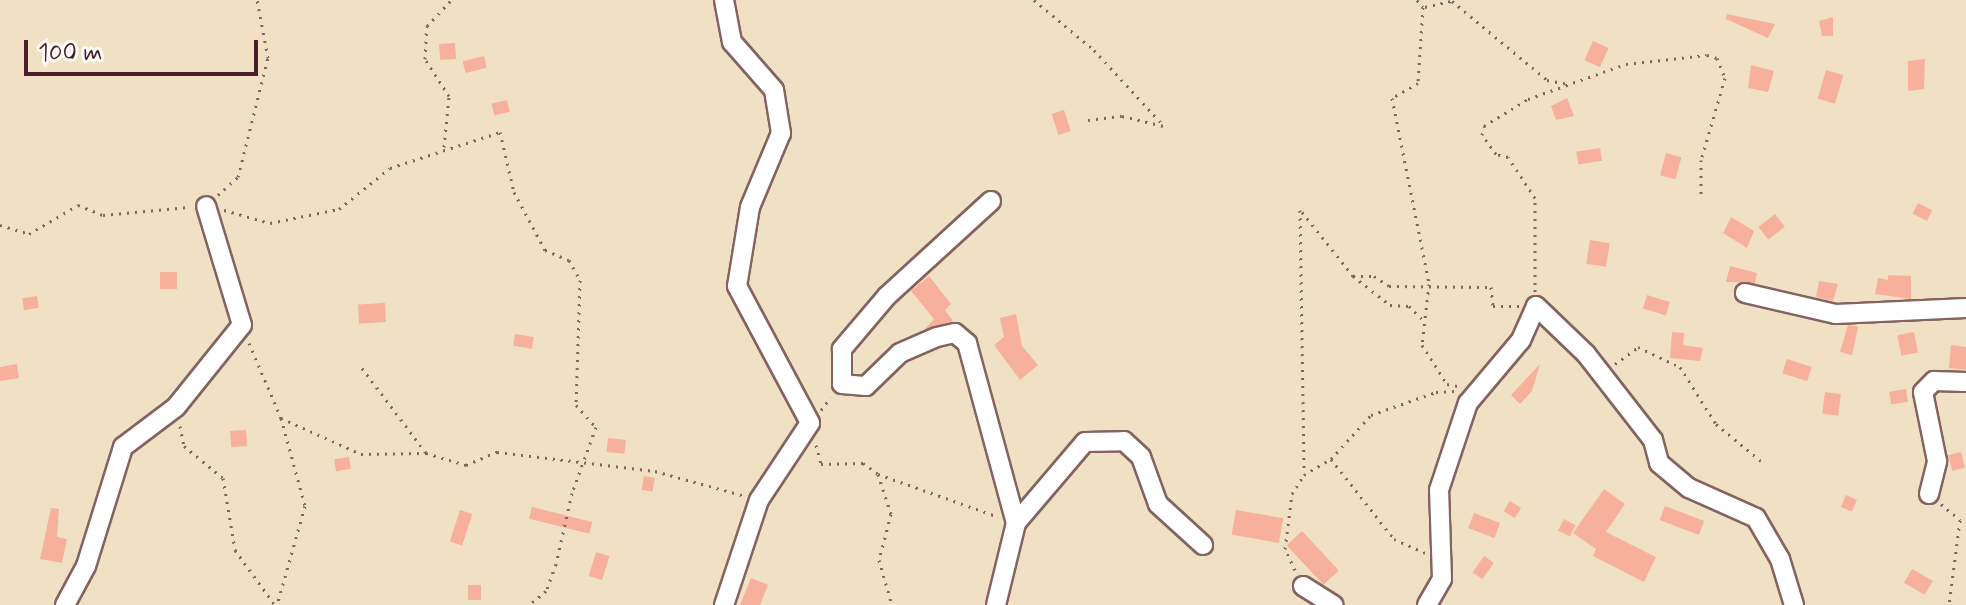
<!DOCTYPE html>
<html>
<head>
<meta charset="utf-8">
<style>
  body { margin:0 }
  #map { position:relative; width:1966px; height:605px; overflow:hidden; background:#f0e1c4; font-family:Mynerve,sans-serif }
  div>[style] { position:absolute }
  .building>* { inset:0; background:#f6b09c; transform-origin:0 0 }
  .path>* { height:3px; margin-top:-1.5px; transform-origin:0; background:repeating-linear-gradient(90deg,#846361 0 2px,transparent 0 8px) }
  .roads { filter:drop-shadow(2px 0 #846361) drop-shadow(-2px 0 #846361) drop-shadow(0 2px #846361) drop-shadow(0 -2px #846361) }
  .minor>* { height:18px; margin:-9px; padding:0 9px; transform-origin:9px; border-radius:9px; background:#fff }
  span { translate:-50% -50%; white-space:nowrap; text-align:center; line-height:1.15; -webkit-text-stroke:6px #fdfcf7; paint-order:stroke }
  .scale { position:absolute; left:24px; top:40px; width:234px; height:36px; box-sizing:border-box; border:4px solid #4a1f2b; border-top:0; padding-left:10px; font-size:24px; line-height:28px; white-space:nowrap; color:#4a1f2b; -webkit-text-stroke:6px #fdfcf7; paint-order:stroke }
</style>
</head>
<body>
<div id="map">
  <div class="building">
    <i style="clip-path:polygon(1727px 14px,1775px 24px,1768px 38px,1726px 19px)"></i>
    <i style="clip-path:polygon(1833px 17px,1833px 36px,1822px 36px,1819px 21px)"></i>
    <i style="left:1593px;top:41px;width:17px;height:21px;rotate:24deg"></i>
    <i style="left:455px;top:43px;width:16px;height:16px;rotate:86deg"></i>
    <i style="left:484px;top:56px;width:12px;height:22px;rotate:76deg"></i>
    <i style="clip-path:polygon(1925px 59px,1924px 89px,1908px 91px,1908px 61px)"></i>
    <i style="clip-path:polygon(1751px 65px,1774px 71px,1768px 92px,1748px 88px)"></i>
    <i style="left:1826px;top:70px;width:18px;height:30px;rotate:16deg"></i>
    <i style="clip-path:polygon(1567px 98px,1574px 116px,1556px 120px,1551px 106px)"></i>
    <i style="left:507px;top:100px;width:12px;height:16px;rotate:76deg"></i>
    <i style="left:1064px;top:110px;width:22px;height:13px;rotate:72deg"></i>
    <i style="left:1600px;top:148px;width:13px;height:24px;rotate:81deg"></i>
    <i style="left:1666px;top:153px;width:16px;height:23px;rotate:15deg"></i>
    <i style="left:1918px;top:203px;width:16px;height:12px;rotate:27deg"></i>
    <i style="left:1775px;top:214px;width:16px;height:21px;rotate:52deg"></i>
    <i style="clip-path:polygon(1731px 217px,1754px 231px,1747px 248px,1723px 233px)"></i>
    <i style="left:1590px;top:240px;width:20px;height:24px;rotate:9deg"></i>
    <i style="clip-path:polygon(1730px 266px,1757px 273px,1755px 283px,1726px 282px)"></i>
    <i style="left:160px;top:272px;width:17px;height:17px"></i>
    <i style="clip-path:polygon(1888px 275px,1911px 276px,1911px 299px,1875px 294px,1878px 278px,1888px 280px)"></i>
    <i style="clip-path:polygon(929px 276px,951px 304px,945px 310px,953px 321px,924px 330px,934px 319px,911px 291px)"></i>
    <i style="clip-path:polygon(1819px 281px,1838px 284px,1833px 301px,1816px 297px)"></i>
    <i style="left:1647px;top:295px;width:24px;height:14px;rotate:17deg"></i>
    <i style="left:37px;top:296px;width:12px;height:15px;rotate:81deg"></i>
    <i style="left:385px;top:303px;width:19px;height:27px;rotate:87deg"></i>
    <i style="clip-path:polygon(1016px 314px,1022px 346px,1038px 365px,1020px 380px,994px 345px,1004px 337px,1000px 318px)"></i>
    <i style="clip-path:polygon(1848px 325px,1858px 327px,1852px 355px,1840px 352px)"></i>
    <i style="clip-path:polygon(1672px 332px,1684px 333px,1683px 345px,1703px 348px,1700px 361px,1670px 358px)"></i>
    <i style="left:1914px;top:332px;width:21px;height:17px;rotate:79deg"></i>
    <i style="left:515px;top:334px;width:19px;height:12px;rotate:9deg"></i>
    <i style="clip-path:polygon(1951px 345px,1966px 347px,1966px 370px,1949px 368px)"></i>
    <i style="left:1787px;top:359px;width:26px;height:15px;rotate:18deg"></i>
    <i style="clip-path:polygon(17px 364px,19px 378px,0 381px,0 367px)"></i>
    <i style="clip-path:polygon(1540px 364px,1532px 391px,1520px 404px,1511px 395px)"></i>
    <i style="left:1906px;top:389px;width:13px;height:17px;rotate:81deg"></i>
    <i style="left:1825px;top:392px;width:16px;height:22px;rotate:7deg"></i>
    <i style="left:246px;top:430px;width:16px;height:16px;rotate:86deg"></i>
    <i style="left:608px;top:438px;width:18px;height:14px;rotate:6deg"></i>
    <i style="left:1961px;top:452px;width:16px;height:13px;rotate:76deg"></i>
    <i style="left:349px;top:457px;width:12px;height:15px;rotate:81deg"></i>
    <i style="left:644px;top:476px;width:11px;height:14px;rotate:10deg"></i>
    <i style="clip-path:polygon(1604px 489px,1625px 504px,1606px 532px,1656px 557px,1644px 582px,1593px 556px,1596px 549px,1573px 533px)"></i>
    <i style="left:1846px;top:495px;width:12px;height:13px;rotate:24deg"></i>
    <i style="left:1510px;top:501px;width:13px;height:12px;rotate:32deg"></i>
    <i style="left:1665px;top:506px;width:42px;height:15px;rotate:21deg"></i>
    <i style="left:532px;top:507px;width:62px;height:12px;rotate:14deg"></i>
    <i style="clip-path:polygon(51px 508px,59px 509px,57px 537px,67px 539px,62px 563px,40px 559px)"></i>
    <i style="left:460px;top:510px;width:13px;height:33px;rotate:18deg"></i>
    <i style="left:1236px;top:510px;width:48px;height:25px;rotate:10deg"></i>
    <i style="left:1474px;top:513px;width:28px;height:16px;rotate:21deg"></i>
    <i style="left:1564px;top:519px;width:13px;height:13px;rotate:27deg"></i>
    <i style="left:1302px;top:531px;width:54px;height:21px;rotate:47deg"></i>
    <i style="left:596px;top:552px;width:14px;height:25px;rotate:17deg"></i>
    <i style="left:1484px;top:556px;width:12px;height:20px;rotate:35deg"></i>
    <i style="left:1912px;top:569px;width:24px;height:16px;rotate:30deg"></i>
    <i style="clip-path:polygon(751px 578px,768px 585px,760px 605px,740px 605px)"></i>
    <i style="left:468px;top:585px;width:13px;height:15px"></i>
  </div>
  <div class="path">
    <i style="left:1034px;top:0;width:78px;rotate:39.8deg"></i>
    <i style="left:1094px;top:50px;width:103px;rotate:47.4deg"></i>
    <i style="left:1417px;top:0;width:9px;rotate:49deg"></i>
    <i style="left:1423px;top:7px;width:76px;rotate:93.8deg"></i>
    <i style="left:1418px;top:83px;width:30px;rotate:150deg"></i>
    <i style="left:1392px;top:98px;width:190px;rotate:78.7deg"></i>
    <i style="left:1429px;top:284px;width:61px;rotate:96.5deg"></i>
    <i style="left:1422px;top:345px;width:46px;rotate:57.3deg"></i>
    <i style="left:1447px;top:384px;width:15px;rotate:11deg"></i>
    <i style="left:1425px;top:7px;width:28px;rotate:-13deg"></i>
    <i style="left:1452px;top:1px;width:124px;rotate:39.7deg"></i>
    <i style="left:1547px;top:80px;width:21px;rotate:11deg"></i>
    <i style="left:1088px;top:120px;width:34px;rotate:-7deg"></i>
    <i style="left:1122px;top:116px;width:43px;rotate:13.4deg"></i>
    <i style="left:444px;top:147px;width:51px;rotate:-84.4deg"></i>
    <i style="left:449px;top:96px;width:44px;rotate:-123deg"></i>
    <i style="left:425px;top:59px;width:33px;rotate:-87deg"></i>
    <i style="left:427px;top:26px;width:35px;rotate:-47deg"></i>
    <i style="left:218px;top:195px;width:27px;rotate:-42deg"></i>
    <i style="left:238px;top:177px;width:123px;rotate:-75.9deg"></i>
    <i style="left:268px;top:58px;width:59px;rotate:-100.7deg"></i>
    <i style="left:224px;top:210px;width:48px;rotate:15.8deg"></i>
    <i style="left:270px;top:223px;width:70px;rotate:-11.5deg"></i>
    <i style="left:339px;top:209px;width:65px;rotate:-38.8deg"></i>
    <i style="left:390px;top:168px;width:116px;rotate:-18.1deg"></i>
    <i style="left:500px;top:132px;width:62px;rotate:76.9deg"></i>
    <i style="left:514px;top:192px;width:66px;rotate:61.9deg"></i>
    <i style="left:545px;top:250px;width:26px;rotate:23deg"></i>
    <i style="left:569px;top:260px;width:23px;rotate:61deg"></i>
    <i style="left:580px;top:280px;width:125px;rotate:91.8deg"></i>
    <i style="left:576px;top:405px;width:30px;rotate:48deg"></i>
    <i style="left:596px;top:427px;width:70px;rotate:110deg"></i>
    <i style="left:572px;top:493px;width:73px;rotate:102.7deg"></i>
    <i style="left:556px;top:564px;width:29px;rotate:110deg"></i>
    <i style="left:546px;top:591px;width:22px;rotate:141deg"></i>
    <i style="left:1300px;top:210px;width:264px;rotate:89.1deg"></i>
    <i style="left:1302px;top:212px;width:82px;rotate:51.4deg"></i>
    <i style="left:1353px;top:276px;width:47px;rotate:38.1deg"></i>
    <i style="left:1390px;top:305px;width:19px;rotate:3deg"></i>
    <i style="left:1409px;top:306px;width:24px;rotate:45deg"></i>
    <i style="left:0;top:225px;width:30px;rotate:17deg"></i>
    <i style="left:29px;top:234px;width:57px;rotate:-30.6deg"></i>
    <i style="left:78px;top:205px;width:27px;rotate:22deg"></i>
    <i style="left:103px;top:215px;width:86px;rotate:-5.3deg"></i>
    <i style="left:1353px;top:276px;width:21px"></i>
    <i style="left:1374px;top:276px;width:18px;rotate:34deg"></i>
    <i style="left:1389px;top:286px;width:102px;rotate:0.6deg"></i>
    <i style="left:1491px;top:287px;width:19px;rotate:84deg"></i>
    <i style="left:1493px;top:306px;width:26px"></i>
    <i style="left:1535px;top:292px;width:94px;rotate:-90deg"></i>
    <i style="left:1535px;top:198px;width:49px;rotate:-123.4deg"></i>
    <i style="left:1508px;top:157px;width:12px;rotate:-166deg"></i>
    <i style="left:1496px;top:154px;width:24px;rotate:-126deg"></i>
    <i style="left:1482px;top:135px;width:9px;rotate:-77deg"></i>
    <i style="left:1484px;top:126px;width:52px;rotate:-31.5deg"></i>
    <i style="left:1528px;top:99px;width:104px;rotate:-19.7deg"></i>
    <i style="left:1626px;top:64px;width:81px;rotate:-6.3deg"></i>
    <i style="left:1707px;top:55px;width:10px;rotate:17deg"></i>
    <i style="left:1717px;top:58px;width:22px;rotate:68deg"></i>
    <i style="left:1725px;top:78px;width:85px;rotate:106.3deg"></i>
    <i style="left:1701px;top:160px;width:39px;rotate:90deg"></i>
    <i style="left:249px;top:343px;width:82px;rotate:66.9deg"></i>
    <i style="left:281px;top:418px;width:91px;rotate:74.7deg"></i>
    <i style="left:305px;top:506px;width:103px;rotate:105.8deg"></i>
    <i style="left:1615px;top:364px;width:29px;rotate:-36deg"></i>
    <i style="left:1638px;top:347px;width:47px;rotate:25.5deg"></i>
    <i style="left:1680px;top:367px;width:67px;rotate:57.7deg"></i>
    <i style="left:1716px;top:424px;width:58px;rotate:39.4deg"></i>
    <i style="left:362px;top:368px;width:106px;rotate:53deg"></i>
    <i style="left:821px;top:410px;width:16px;rotate:-52deg"></i>
    <i style="left:281px;top:418px;width:88px;rotate:24.2deg"></i>
    <i style="left:361px;top:454px;width:65px;rotate:-0.9deg"></i>
    <i style="left:426px;top:453px;width:42px;rotate:16.7deg"></i>
    <i style="left:466px;top:465px;width:34px;rotate:-23deg"></i>
    <i style="left:497px;top:452px;width:159px;rotate:6.9deg"></i>
    <i style="left:655px;top:471px;width:93px;rotate:15.5deg"></i>
    <i style="left:180px;top:426px;width:20px;rotate:79deg"></i>
    <i style="left:184px;top:446px;width:50px;rotate:39.4deg"></i>
    <i style="left:223px;top:478px;width:73px;rotate:80.5deg"></i>
    <i style="left:235px;top:550px;width:68px;rotate:54deg"></i>
    <i style="left:816px;top:445px;width:20px;rotate:75deg"></i>
    <i style="left:821px;top:464px;width:42px;rotate:-1.4deg"></i>
    <i style="left:863px;top:463px;width:19px;rotate:36deg"></i>
    <i style="left:878px;top:474px;width:42px;rotate:72deg"></i>
    <i style="left:891px;top:514px;width:48px;rotate:104.6deg"></i>
    <i style="left:879px;top:560px;width:47px;rotate:73.9deg"></i>
    <i style="left:1331px;top:459px;width:102px;rotate:51.8deg"></i>
    <i style="left:1394px;top:539px;width:34px;rotate:24deg"></i>
    <i style="left:878px;top:474px;width:128px;rotate:19.6deg"></i>
    <i style="left:1941px;top:504px;width:25px;rotate:40deg"></i>
    <i style="left:1960px;top:520px;width:86px;rotate:97.4deg"></i>
    <i style="left:1295px;top:570px;width:23px;rotate:-115deg"></i>
    <i style="left:1285px;top:549px;width:55px;rotate:-82.7deg"></i>
    <i style="left:1292px;top:494px;width:22px;rotate:-58deg"></i>
    <i style="left:1304px;top:475px;width:31px;rotate:-31deg"></i>
    <i style="left:1331px;top:459px;width:59px;rotate:-47.7deg"></i>
    <i style="left:1371px;top:415px;width:69px;rotate:-19.5deg"></i>
    <i style="left:1436px;top:392px;width:19px;rotate:-3deg"></i>
  </div>
  <div class="roads">
    <div class="minor">
      <i style="left:724px;top:0;width:43px;rotate:79.2deg"></i>
      <i style="left:732px;top:42px;width:64px;rotate:48.8deg"></i>
      <i style="left:774px;top:90px;width:44px;rotate:80.8deg"></i>
      <i style="left:781px;top:133px;width:80px;rotate:112.7deg"></i>
      <i style="left:750px;top:207px;width:80px;rotate:99.3deg"></i>
      <i style="left:737px;top:286px;width:155px;rotate:61.9deg"></i>
      <i style="left:810px;top:423px;width:92px;rotate:123.5deg"></i>
      <i style="left:759px;top:500px;width:111px;rotate:108.4deg"></i>
      <i style="left:991px;top:201px;width:141px;rotate:137.6deg"></i>
      <i style="left:887px;top:296px;width:70px;rotate:130.3deg"></i>
      <i style="left:842px;top:349px;width:35px;rotate:90deg"></i>
      <i style="left:842px;top:384px;width:24px;rotate:5deg"></i>
      <i style="left:866px;top:386px;width:47px;rotate:-44.1deg"></i>
      <i style="left:900px;top:353px;width:40px;rotate:-23.4deg"></i>
      <i style="left:937px;top:337px;width:18px;rotate:-13deg"></i>
      <i style="left:955px;top:333px;width:16px;rotate:40deg"></i>
      <i style="left:967px;top:343px;width:187px;rotate:74.8deg"></i>
      <i style="left:1016px;top:523px;width:84px;rotate:103.7deg"></i>
      <i style="left:1745px;top:293px;width:93px;rotate:13deg"></i>
      <i style="left:1836px;top:314px;width:130px;rotate:-2.6deg"></i>
      <i style="left:1929px;top:494px;width:34px;rotate:-76deg"></i>
      <i style="left:1937px;top:461px;width:70px;rotate:-101.5deg"></i>
      <i style="left:1923px;top:392px;width:16px;rotate:-45deg"></i>
      <i style="left:1934px;top:381px;width:32px;rotate:2deg"></i>
      <i style="left:1016px;top:523px;width:106px;rotate:-49.6deg"></i>
      <i style="left:1085px;top:442px;width:39px;rotate:-1deg"></i>
      <i style="left:1124px;top:441px;width:23px;rotate:43deg"></i>
      <i style="left:1141px;top:457px;width:50px;rotate:70.1deg"></i>
      <i style="left:1158px;top:504px;width:61px;rotate:42.3deg"></i>
      <i style="left:1303px;top:586px;width:36px;rotate:32deg"></i>
      <i style="left:65px;top:605px;width:44px;rotate:-61.7deg"></i>
      <i style="left:86px;top:566px;width:125px;rotate:-72.7deg"></i>
      <i style="left:123px;top:447px;width:66px;rotate:-37deg"></i>
      <i style="left:176px;top:407px;width:105px;rotate:-51.2deg"></i>
      <i style="left:242px;top:325px;width:124px;rotate:-106.8deg"></i>
      <i style="left:1427px;top:605px;width:30px;rotate:-60deg"></i>
      <i style="left:1442px;top:579px;width:89px;rotate:-91.9deg"></i>
      <i style="left:1439px;top:490px;width:92px;rotate:-71.6deg"></i>
      <i style="left:1468px;top:403px;width:82px;rotate:-49.9deg"></i>
      <i style="left:1521px;top:340px;width:37px;rotate:-66deg"></i>
      <i style="left:1536px;top:306px;width:69px;rotate:43.8deg"></i>
      <i style="left:1586px;top:354px;width:109px;rotate:52.1deg"></i>
      <i style="left:1653px;top:440px;width:24px;rotate:75deg"></i>
      <i style="left:1659px;top:463px;width:39px;rotate:40deg"></i>
      <i style="left:1689px;top:488px;width:73px;rotate:24.1deg"></i>
      <i style="left:1756px;top:518px;width:48px;rotate:59.7deg"></i>
      <i style="left:1780px;top:559px;width:48px;rotate:73.1deg"></i>
    </div>
  </div>
  <div class="scale">100 m</div>
</div>
</body>
</html>
